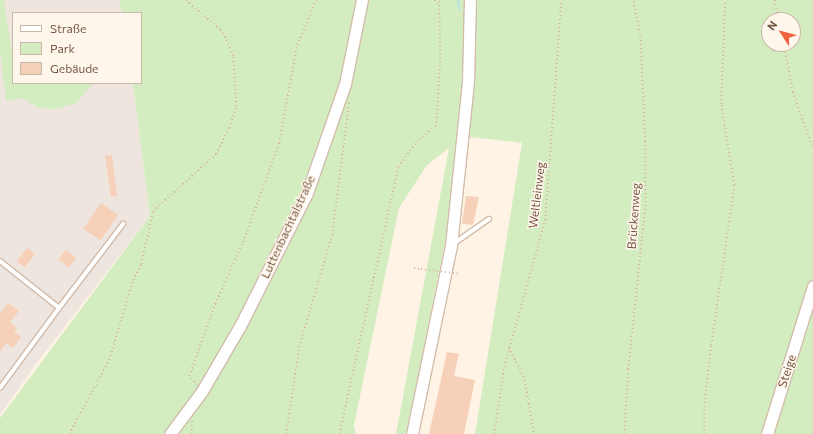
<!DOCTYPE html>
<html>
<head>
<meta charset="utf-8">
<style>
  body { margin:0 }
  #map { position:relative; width:813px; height:434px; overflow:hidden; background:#fef3e4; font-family:Commissioner,sans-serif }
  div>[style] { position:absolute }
  .industrial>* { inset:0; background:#ede5de }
  .green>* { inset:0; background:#d3edc1 }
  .stream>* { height:2px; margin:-1px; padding:0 1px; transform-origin:1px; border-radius:1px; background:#b6e3e9 }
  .building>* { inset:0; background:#f6d0b9; transform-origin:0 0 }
  .path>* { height:1.5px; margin-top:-0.75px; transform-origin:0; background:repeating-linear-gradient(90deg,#dbb39c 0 1px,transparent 0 4px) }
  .roads { filter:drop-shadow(1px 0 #d2bcab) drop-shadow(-1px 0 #d2bcab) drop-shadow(0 1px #d2bcab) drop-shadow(0 -1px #d2bcab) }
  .lane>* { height:4px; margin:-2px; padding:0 2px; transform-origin:2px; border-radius:2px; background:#fff }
  .secondary>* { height:11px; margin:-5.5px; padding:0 5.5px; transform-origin:5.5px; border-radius:5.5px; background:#fff }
  .path-bridge>* { height:1.5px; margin-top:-0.75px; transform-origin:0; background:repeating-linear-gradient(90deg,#dbb39c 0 1px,transparent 0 4px) }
  span { translate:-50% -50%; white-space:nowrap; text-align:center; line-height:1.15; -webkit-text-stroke:3px #fff7eb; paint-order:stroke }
  .street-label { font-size:12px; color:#785847 }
  .legend { position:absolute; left:12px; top:12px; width:130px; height:72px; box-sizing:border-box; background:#fff7eb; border:1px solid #c9b7a9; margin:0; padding:5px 7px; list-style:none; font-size:12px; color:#785847 }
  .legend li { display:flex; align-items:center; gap:8px; height:20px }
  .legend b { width:20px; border:1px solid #c9b7a9 }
  .north { position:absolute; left:761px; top:12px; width:40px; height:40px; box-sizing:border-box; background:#fff7eb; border:1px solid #c9b7a9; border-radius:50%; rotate:306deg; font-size:11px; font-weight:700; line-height:16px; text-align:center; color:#785847 }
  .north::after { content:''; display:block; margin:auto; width:14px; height:18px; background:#f1633f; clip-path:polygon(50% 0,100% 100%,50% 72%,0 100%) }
</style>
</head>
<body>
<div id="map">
  <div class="industrial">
    <i style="clip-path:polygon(0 0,119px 0,122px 13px,13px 13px,13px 83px,133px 83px,150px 216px,36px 364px,0 415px)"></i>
  </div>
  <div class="green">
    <i style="clip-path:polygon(0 0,4px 0,13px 60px,13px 83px,93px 83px,76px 103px,55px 109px,39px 108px,22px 98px,6px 101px,0 52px)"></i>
    <i style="clip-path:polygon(evenodd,119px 0,813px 0,813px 434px,475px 434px,522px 143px,471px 137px,459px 143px,451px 213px,406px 434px,396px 434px,449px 148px,427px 165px,399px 208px,354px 425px,356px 434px,0 434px,0 418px,150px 216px,133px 83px,141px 83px,141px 13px,122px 13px,119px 0,769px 20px,793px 20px,793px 44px,769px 44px,769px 20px)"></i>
  </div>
  <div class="stream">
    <i style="left:458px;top:0;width:9px;rotate:84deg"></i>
  </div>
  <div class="building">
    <i style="clip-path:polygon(112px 155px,117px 196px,111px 197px,105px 156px)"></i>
    <i style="clip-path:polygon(466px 196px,479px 197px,473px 225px,462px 224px)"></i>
    <i style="left:101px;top:203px;width:21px;height:31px;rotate:35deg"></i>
    <i style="left:27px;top:248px;width:10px;height:17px;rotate:37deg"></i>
    <i style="left:66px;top:250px;width:13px;height:12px;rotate:39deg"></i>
    <i style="clip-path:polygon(8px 303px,19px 311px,10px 322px,17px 328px,14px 332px,21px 337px,13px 348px,6px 343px,0 352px,0 314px)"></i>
    <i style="clip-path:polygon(447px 352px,459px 354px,454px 376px,475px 380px,464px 434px,429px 434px)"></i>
  </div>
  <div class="path">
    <i style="left:435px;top:0;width:6px;rotate:51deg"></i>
    <i style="left:775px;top:0;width:20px;rotate:79deg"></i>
    <i style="left:784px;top:44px;width:49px;rotate:79.4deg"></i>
    <i style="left:793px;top:92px;width:59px;rotate:70.3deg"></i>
    <i style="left:414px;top:268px;width:7px;rotate:8deg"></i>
    <i style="left:509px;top:348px;width:36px;rotate:63deg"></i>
    <i style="left:525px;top:380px;width:55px;rotate:80.5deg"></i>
    <i style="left:197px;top:385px;width:12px;rotate:-132deg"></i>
    <i style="left:189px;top:376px;width:77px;rotate:-70.1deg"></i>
    <i style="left:215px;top:304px;width:68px;rotate:-65.7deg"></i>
    <i style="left:243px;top:242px;width:105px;rotate:-70deg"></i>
    <i style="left:279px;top:143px;width:100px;rotate:-79.6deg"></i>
    <i style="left:297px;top:45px;width:49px;rotate:-67.1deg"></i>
    <i style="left:69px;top:434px;width:84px;rotate:-61.6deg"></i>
    <i style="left:109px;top:360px;width:84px;rotate:-73.3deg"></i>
    <i style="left:133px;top:280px;width:18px;rotate:-63deg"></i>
    <i style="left:141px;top:264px;width:54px;rotate:-77.2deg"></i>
    <i style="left:153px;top:211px;width:85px;rotate:-42.1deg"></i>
    <i style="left:216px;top:154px;width:29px;rotate:-63deg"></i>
    <i style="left:229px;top:128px;width:23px;rotate:-72deg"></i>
    <i style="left:236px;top:106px;width:50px;rotate:-93.4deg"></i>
    <i style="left:233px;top:56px;width:16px;rotate:-112deg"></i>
    <i style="left:227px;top:41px;width:13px;rotate:-122deg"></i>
    <i style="left:220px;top:30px;width:46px;rotate:-139.4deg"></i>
    <i style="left:191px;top:434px;width:14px;rotate:-86deg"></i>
    <i style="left:286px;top:434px;width:88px;rotate:-81.5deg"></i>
    <i style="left:299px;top:347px;width:117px;rotate:-73.6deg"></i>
    <i style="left:332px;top:235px;width:133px;rotate:-82.7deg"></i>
    <i style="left:339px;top:434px;width:273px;rotate:-77.5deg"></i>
    <i style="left:398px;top:167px;width:31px;rotate:-54deg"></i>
    <i style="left:416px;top:142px;width:26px;rotate:-39deg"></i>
    <i style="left:436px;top:126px;width:68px;rotate:-86.6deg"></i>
    <i style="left:440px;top:58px;width:58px;rotate:-91deg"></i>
    <i style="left:494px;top:434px;width:68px;rotate:-81.5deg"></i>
    <i style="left:504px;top:367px;width:153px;rotate:-74.4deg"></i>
    <i style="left:545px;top:220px;width:221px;rotate:-85.8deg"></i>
    <i style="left:624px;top:434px;width:65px;rotate:-86.5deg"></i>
    <i style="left:628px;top:369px;width:164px;rotate:-84deg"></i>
    <i style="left:645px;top:206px;width:65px;rotate:-90deg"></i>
    <i style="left:645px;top:141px;width:107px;rotate:-92.7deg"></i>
    <i style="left:640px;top:34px;width:35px;rotate:-102deg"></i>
    <i style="left:704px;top:434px;width:27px;rotate:-90deg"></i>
    <i style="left:704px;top:407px;width:62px;rotate:-83.6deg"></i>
    <i style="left:711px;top:345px;width:162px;rotate:-81.8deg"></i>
    <i style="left:734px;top:185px;width:82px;rotate:-99.1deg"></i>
    <i style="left:721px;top:104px;width:104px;rotate:-87.8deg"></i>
  </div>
  <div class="roads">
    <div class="lane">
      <i style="left:453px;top:244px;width:44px;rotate:-34.8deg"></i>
      <i style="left:0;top:261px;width:75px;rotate:38.5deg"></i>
      <i style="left:59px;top:308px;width:99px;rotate:126.4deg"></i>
      <i style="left:59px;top:308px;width:106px;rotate:-52.7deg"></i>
    </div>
    <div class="secondary">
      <i style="left:170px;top:434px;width:54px;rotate:-53.3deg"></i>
      <i style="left:202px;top:391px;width:75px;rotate:-59.7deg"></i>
      <i style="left:240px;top:326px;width:149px;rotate:-63.3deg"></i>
      <i style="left:307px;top:193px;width:115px;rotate:-70.8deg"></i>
      <i style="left:345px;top:84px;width:86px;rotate:-78.6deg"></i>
      <i style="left:412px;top:434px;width:192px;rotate:-78.3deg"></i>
      <i style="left:451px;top:246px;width:166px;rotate:-84.1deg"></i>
      <i style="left:468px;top:81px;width:81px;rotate:-88.6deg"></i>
      <i style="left:767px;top:434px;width:155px;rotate:-72.7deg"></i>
    </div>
  </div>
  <div class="path-bridge">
    <i style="left:421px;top:269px;width:40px;rotate:7.1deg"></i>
  </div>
  <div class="street-label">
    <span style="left:537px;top:195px;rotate:-83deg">Weltleinweg</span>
    <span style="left:634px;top:216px;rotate:-86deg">Brückenweg</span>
    <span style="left:288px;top:227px;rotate:-65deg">Luttenbachtalstraße</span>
    <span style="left:787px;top:371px;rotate:-72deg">Steige</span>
  </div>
  <ul class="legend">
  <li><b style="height:5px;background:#fff"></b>Straße</li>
  <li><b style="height:11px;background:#d3edc1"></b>Park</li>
  <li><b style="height:11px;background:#f6d0b9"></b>Gebäude</li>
  </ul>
  <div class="north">N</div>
</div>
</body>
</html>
